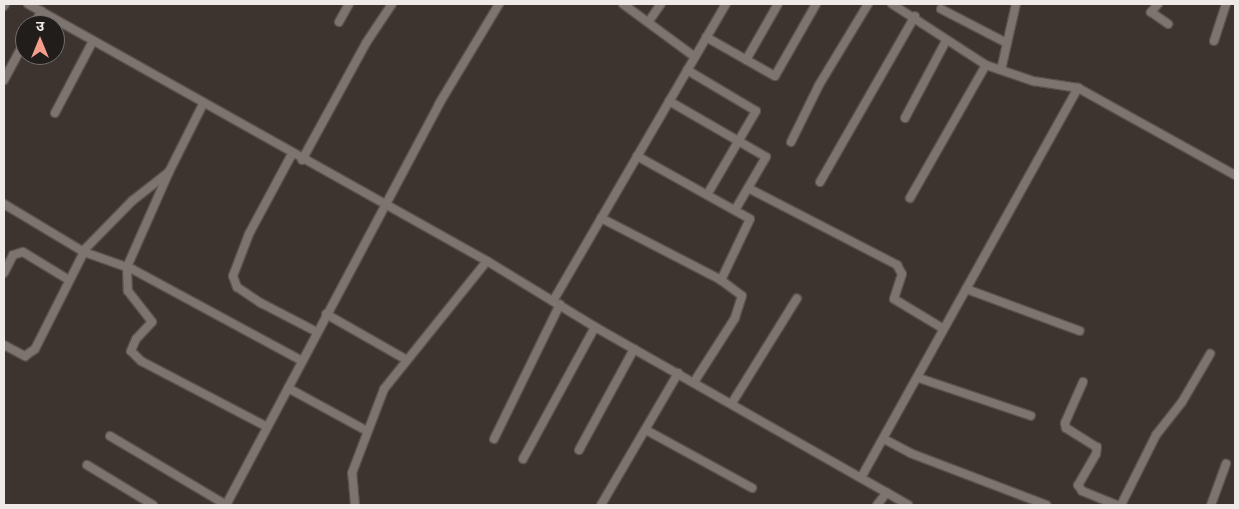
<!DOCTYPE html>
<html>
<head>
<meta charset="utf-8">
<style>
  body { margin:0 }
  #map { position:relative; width:1239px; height:509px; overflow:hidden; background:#3d3430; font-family:"PT Sans Narrow","Noto Sans Devanagari",sans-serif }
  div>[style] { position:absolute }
  .roads { filter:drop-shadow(1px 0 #59514e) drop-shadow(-1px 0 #59514e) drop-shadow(0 1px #59514e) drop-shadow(0 -1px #59514e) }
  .minor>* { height:8px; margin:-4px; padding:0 4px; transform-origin:4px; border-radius:4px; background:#7e746f }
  span { translate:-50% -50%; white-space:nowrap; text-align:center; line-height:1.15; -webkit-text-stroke:4px #211d1b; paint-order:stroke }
  .frame { position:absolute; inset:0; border:5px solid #efe9e7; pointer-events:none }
  .north { position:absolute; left:15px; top:15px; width:50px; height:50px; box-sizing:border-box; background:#211d1b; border:1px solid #736f6d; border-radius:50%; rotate:0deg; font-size:14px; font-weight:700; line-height:20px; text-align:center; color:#efe9e7 }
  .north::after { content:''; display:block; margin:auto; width:18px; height:22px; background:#f49d8c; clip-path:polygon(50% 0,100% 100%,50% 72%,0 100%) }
</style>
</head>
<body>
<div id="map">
  <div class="roads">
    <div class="minor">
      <i style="left:28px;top:4px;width:526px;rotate:29.25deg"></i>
      <i style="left:487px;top:261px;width:127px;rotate:31.4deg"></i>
      <i style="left:595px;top:327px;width:360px;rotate:29.6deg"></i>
      <i style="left:623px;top:4px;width:89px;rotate:36.4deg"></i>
      <i style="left:892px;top:4px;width:112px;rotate:33deg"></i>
      <i style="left:986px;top:65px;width:50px;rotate:18.8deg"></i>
      <i style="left:1033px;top:81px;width:46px;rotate:8.8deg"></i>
      <i style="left:1078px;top:88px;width:179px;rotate:29deg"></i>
      <i style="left:1158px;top:4px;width:11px;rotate:131deg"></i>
      <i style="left:1151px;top:12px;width:21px;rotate:35deg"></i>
      <i style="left:4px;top:6px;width:2px;rotate:-63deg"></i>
      <i style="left:941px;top:9px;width:74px;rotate:27.3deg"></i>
      <i style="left:649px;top:21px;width:21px;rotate:-55deg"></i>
      <i style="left:339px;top:22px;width:21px;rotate:-61deg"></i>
      <i style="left:34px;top:25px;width:16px;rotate:-63deg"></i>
      <i style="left:706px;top:37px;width:79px;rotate:29.5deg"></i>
      <i style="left:775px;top:76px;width:83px;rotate:-60.3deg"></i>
      <i style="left:1214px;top:41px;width:39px;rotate:-72deg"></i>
      <i style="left:746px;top:60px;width:64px;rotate:-60.3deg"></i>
      <i style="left:687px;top:70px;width:80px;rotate:30.7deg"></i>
      <i style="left:756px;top:111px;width:97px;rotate:120.3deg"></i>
      <i style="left:1001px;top:70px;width:68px;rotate:-77.2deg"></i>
      <i style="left:4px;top:80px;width:44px;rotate:-61.7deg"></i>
      <i style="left:669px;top:101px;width:112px;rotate:30deg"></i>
      <i style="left:766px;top:157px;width:61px;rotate:120.3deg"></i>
      <i style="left:55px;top:113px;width:81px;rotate:-62.2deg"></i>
      <i style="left:905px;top:118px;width:87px;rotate:-62deg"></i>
      <i style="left:791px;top:142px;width:64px;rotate:-63.8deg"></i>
      <i style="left:819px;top:85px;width:95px;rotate:-58.8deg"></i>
      <i style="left:292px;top:154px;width:91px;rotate:118.3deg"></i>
      <i style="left:249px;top:234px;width:45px;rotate:110.9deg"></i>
      <i style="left:233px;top:276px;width:12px;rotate:70deg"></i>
      <i style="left:237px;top:287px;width:29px;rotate:34deg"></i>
      <i style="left:261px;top:303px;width:63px;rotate:27.4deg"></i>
      <i style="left:637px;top:156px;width:129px;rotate:29.1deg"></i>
      <i style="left:750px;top:219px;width:68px;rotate:115.4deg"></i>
      <i style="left:302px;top:160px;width:133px;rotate:-61.3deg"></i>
      <i style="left:366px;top:43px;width:47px;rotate:-56.3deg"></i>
      <i style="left:169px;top:172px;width:104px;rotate:113.9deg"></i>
      <i style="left:127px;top:267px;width:24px;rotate:88deg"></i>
      <i style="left:128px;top:291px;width:39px;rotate:52deg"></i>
      <i style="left:152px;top:322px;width:23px;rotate:133deg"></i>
      <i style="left:136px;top:339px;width:13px;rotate:113deg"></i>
      <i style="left:131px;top:351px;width:14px;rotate:45deg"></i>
      <i style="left:141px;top:361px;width:142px;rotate:27.6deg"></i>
      <i style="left:820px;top:182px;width:191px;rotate:-60.2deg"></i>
      <i style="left:748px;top:188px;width:168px;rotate:27.3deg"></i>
      <i style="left:897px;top:265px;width:10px;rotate:61deg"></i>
      <i style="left:902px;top:274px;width:26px;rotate:108deg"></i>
      <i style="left:894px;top:299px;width:56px;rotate:31.1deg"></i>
      <i style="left:910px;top:198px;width:153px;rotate:-60.3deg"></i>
      <i style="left:4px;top:204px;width:93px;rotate:31deg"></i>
      <i style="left:84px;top:252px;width:51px;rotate:19.5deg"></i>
      <i style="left:132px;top:269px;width:193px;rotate:28.4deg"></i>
      <i style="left:601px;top:218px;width:135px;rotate:27.3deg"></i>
      <i style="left:721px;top:280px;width:26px;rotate:37deg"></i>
      <i style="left:742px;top:296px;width:23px;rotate:108deg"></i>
      <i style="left:735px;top:318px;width:76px;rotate:122.6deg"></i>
      <i style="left:4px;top:273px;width:20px;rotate:-63deg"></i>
      <i style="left:13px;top:255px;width:10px;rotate:-17deg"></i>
      <i style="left:23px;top:252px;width:54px;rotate:31.3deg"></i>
      <i style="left:966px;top:289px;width:121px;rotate:20.2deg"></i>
      <i style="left:553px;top:301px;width:344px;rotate:-59.8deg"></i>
      <i style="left:326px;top:314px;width:93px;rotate:29.6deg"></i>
      <i style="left:4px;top:345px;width:24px;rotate:28deg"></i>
      <i style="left:25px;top:356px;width:12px;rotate:-35deg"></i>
      <i style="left:35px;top:349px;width:113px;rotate:-63.2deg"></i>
      <i style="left:86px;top:248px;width:66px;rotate:-45.6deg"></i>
      <i style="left:132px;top:201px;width:47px;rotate:-38.1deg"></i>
      <i style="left:169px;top:172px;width:76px;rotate:-63.4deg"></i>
      <i style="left:919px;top:378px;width:118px;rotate:18.7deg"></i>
      <i style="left:1083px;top:382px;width:45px;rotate:113.7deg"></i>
      <i style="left:1065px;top:423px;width:5px;rotate:79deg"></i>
      <i style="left:1066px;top:428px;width:36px;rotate:32deg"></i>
      <i style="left:1097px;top:447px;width:7px;rotate:98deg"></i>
      <i style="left:1096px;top:454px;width:36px;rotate:120deg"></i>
      <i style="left:1078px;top:485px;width:7px;rotate:56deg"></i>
      <i style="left:1082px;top:491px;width:38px;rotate:22deg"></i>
      <i style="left:288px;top:388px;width:90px;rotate:28.6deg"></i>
      <i style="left:732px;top:403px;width:123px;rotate:-58.2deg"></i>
      <i style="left:646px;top:430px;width:121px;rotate:28.7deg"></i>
      <i style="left:110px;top:436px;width:135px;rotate:30.7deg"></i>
      <i style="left:494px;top:439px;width:150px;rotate:-63.9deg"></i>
      <i style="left:884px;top:439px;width:30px;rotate:28deg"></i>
      <i style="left:910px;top:453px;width:146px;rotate:20.9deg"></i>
      <i style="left:579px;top:450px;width:115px;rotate:-61.4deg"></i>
      <i style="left:523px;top:459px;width:150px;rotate:-61.4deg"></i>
      <i style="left:87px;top:465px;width:77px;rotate:31.2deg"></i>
      <i style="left:862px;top:476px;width:444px;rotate:-60.9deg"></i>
      <i style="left:226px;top:505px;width:454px;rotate:-62deg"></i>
      <i style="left:439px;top:104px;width:117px;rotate:-59deg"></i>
      <i style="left:355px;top:505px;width:32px;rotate:-95deg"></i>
      <i style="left:352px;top:473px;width:90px;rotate:-69.1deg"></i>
      <i style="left:384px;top:389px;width:164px;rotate:-51.2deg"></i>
      <i style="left:601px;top:505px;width:153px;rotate:-59.7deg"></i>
      <i style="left:877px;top:505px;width:16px;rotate:-52deg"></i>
      <i style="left:1121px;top:505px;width:78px;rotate:-63.4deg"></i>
      <i style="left:1156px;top:435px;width:42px;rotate:-51.8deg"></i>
      <i style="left:1182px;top:402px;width:56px;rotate:-59.7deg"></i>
      <i style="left:1211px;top:505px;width:44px;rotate:-69.9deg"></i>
    </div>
  </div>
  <div class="frame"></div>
  <div class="north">उ</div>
</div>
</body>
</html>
